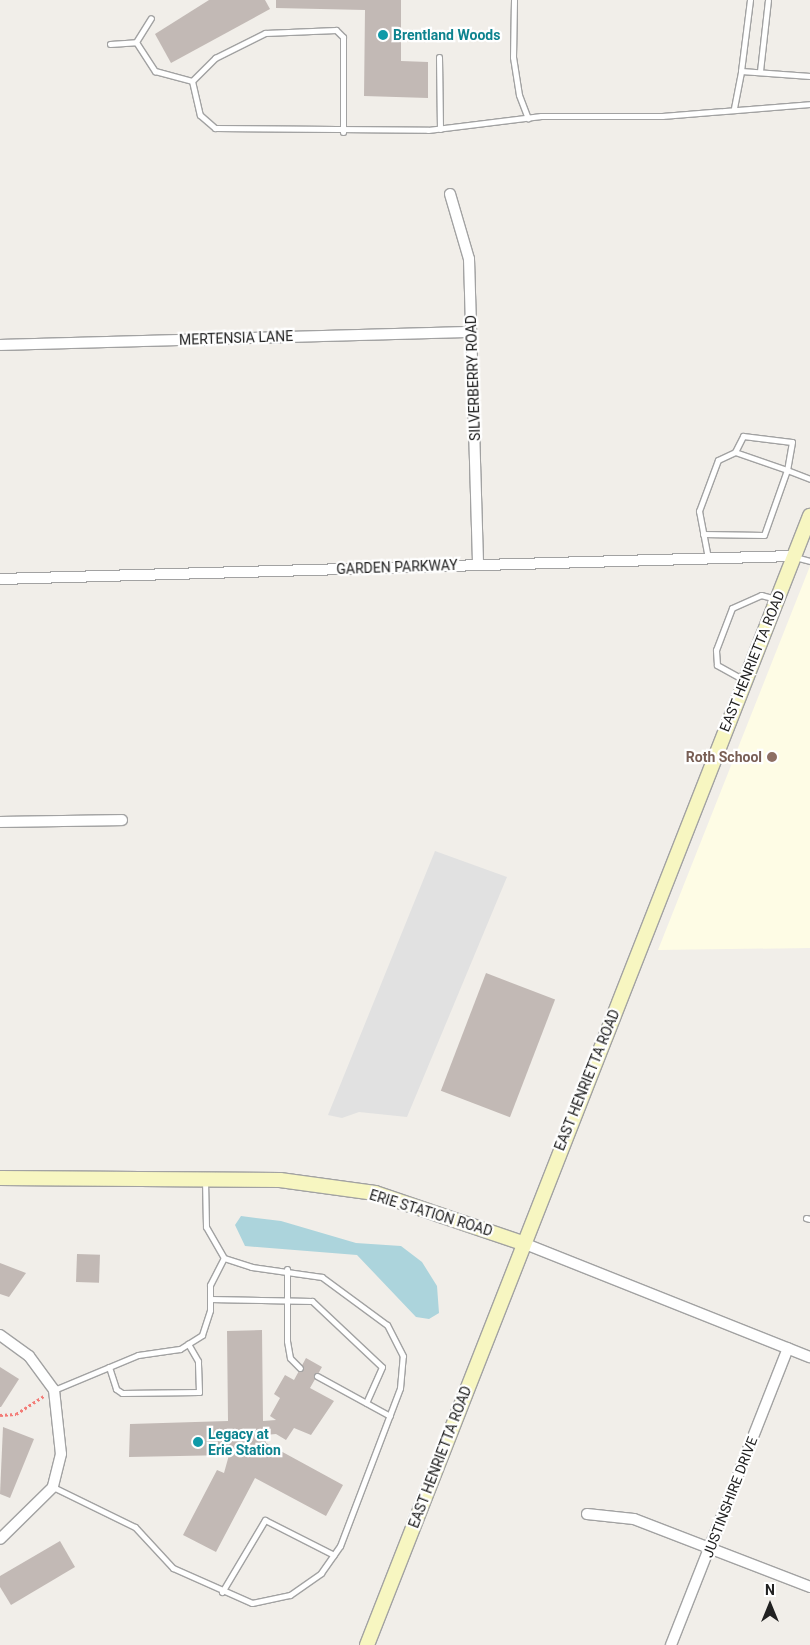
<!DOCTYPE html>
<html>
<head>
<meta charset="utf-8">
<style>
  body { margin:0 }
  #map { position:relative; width:810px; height:1645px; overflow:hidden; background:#f1eee9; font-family:Roboto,sans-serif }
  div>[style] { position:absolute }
  .education>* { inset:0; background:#fefce5 }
  .parking>* { inset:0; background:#e1e1e1 }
  .water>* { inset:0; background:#acd4dc }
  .building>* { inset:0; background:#c2b9b5; transform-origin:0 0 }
  .path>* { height:2.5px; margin-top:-1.25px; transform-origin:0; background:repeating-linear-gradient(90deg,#f37c77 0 2.5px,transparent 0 5px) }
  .roads { filter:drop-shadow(1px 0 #a2a2a2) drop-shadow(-1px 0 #a2a2a2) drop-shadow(0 1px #a2a2a2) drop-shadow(0 -1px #a2a2a2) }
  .lane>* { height:5px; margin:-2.5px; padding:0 2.5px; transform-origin:2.5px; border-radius:2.5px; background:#fff }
  .street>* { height:10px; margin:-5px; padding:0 5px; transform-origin:5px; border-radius:5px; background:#fff }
  .secondary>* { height:14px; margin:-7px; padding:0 7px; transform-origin:7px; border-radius:7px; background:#f7f6c1 }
  .dots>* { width:14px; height:14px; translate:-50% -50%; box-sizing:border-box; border:2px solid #fff; border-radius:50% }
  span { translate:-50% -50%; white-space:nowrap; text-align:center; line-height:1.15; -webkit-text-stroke:4.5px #fff; paint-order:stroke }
  .culture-label { font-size:14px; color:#0d838f; font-weight:700 }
  .left { translate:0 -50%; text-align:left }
  .street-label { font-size:14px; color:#212121 }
  .education-label { font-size:14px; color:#785e54; font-weight:700 }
  .right { translate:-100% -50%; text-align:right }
  .north { position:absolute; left:745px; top:1580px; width:50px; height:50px; -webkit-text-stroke:4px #fff; paint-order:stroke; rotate:0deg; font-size:14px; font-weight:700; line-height:20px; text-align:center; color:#212121 }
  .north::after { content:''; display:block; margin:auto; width:18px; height:22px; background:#212121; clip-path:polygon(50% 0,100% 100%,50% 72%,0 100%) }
</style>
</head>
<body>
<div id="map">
  <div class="education">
    <i style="clip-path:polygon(810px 566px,810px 948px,658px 950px)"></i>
  </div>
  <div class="parking">
    <i style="clip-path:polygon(435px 851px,507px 877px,407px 1117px,359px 1112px,342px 1118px,328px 1115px)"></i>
  </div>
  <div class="water">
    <i style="clip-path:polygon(241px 1216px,281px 1221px,356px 1243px,401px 1246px,422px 1262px,437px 1286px,439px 1313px,429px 1319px,416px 1317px,357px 1255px,245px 1246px,235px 1225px)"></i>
  </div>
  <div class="building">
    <i style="clip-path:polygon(209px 0,265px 0,270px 9px,171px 63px,155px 34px)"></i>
    <i style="clip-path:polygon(276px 0,401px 0,401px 61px,428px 62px,428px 98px,364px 96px,365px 10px,276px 8px)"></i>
    <i style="left:486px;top:973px;width:74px;height:126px;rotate:21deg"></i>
    <i style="left:77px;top:1254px;width:23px;height:28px;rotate:2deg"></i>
    <i style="clip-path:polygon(0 1263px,26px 1273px,9px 1297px,0 1294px)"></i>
    <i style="clip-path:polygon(262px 1330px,263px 1421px,276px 1420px,270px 1416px,280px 1398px,274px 1394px,285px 1375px,294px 1380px,306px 1358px,322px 1367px,310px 1388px,334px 1401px,311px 1435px,294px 1428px,286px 1440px,276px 1434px,265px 1435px,266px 1443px,343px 1485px,326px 1516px,255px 1478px,216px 1552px,183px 1535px,217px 1470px,224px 1473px,229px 1455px,129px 1457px,130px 1424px,228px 1421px,227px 1331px)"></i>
    <i style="clip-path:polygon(0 1367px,19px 1379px,1px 1407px,0 1407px)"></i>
    <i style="clip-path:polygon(3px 1427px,34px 1439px,10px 1498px,0 1494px)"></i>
    <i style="clip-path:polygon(60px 1541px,75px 1567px,11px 1605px,0 1587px,0 1576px)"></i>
  </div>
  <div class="path">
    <i style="left:0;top:1415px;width:16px;rotate:-4deg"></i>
    <i style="left:16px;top:1414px;width:33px;rotate:-33deg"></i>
  </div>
  <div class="roads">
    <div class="lane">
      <i style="left:514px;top:0;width:57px;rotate:91deg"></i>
      <i style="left:513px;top:57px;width:38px;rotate:81deg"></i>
      <i style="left:519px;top:95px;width:25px;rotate:69deg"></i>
      <i style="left:136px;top:42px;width:35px;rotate:57deg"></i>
      <i style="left:155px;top:71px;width:38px;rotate:15deg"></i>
      <i style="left:192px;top:81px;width:35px;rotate:77deg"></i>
      <i style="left:200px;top:115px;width:20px;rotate:41deg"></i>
      <i style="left:215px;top:128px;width:213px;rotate:0.5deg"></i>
      <i style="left:428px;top:130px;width:114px;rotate:-7.1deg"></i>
      <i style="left:541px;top:116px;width:121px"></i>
      <i style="left:662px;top:116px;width:148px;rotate:-4.6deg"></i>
      <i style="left:110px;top:44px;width:26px;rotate:-4deg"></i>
      <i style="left:136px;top:42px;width:28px;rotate:-58deg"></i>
      <i style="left:439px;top:57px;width:72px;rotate:89.2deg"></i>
      <i style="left:741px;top:71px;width:72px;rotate:-82.8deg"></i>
      <i style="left:760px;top:71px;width:71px;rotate:-83.6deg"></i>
      <i style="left:192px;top:81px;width:33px;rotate:-45deg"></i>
      <i style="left:215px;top:58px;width:56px;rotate:-26.6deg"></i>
      <i style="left:265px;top:33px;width:71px;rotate:-2.4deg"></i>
      <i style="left:336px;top:30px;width:10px;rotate:45deg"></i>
      <i style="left:343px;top:37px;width:95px;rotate:90deg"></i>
      <i style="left:734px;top:108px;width:38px;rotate:-79deg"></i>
      <i style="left:741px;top:71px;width:69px;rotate:4.1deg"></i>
      <i style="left:703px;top:534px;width:61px;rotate:0.9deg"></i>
      <i style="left:764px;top:535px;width:69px;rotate:-70.5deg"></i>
      <i style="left:787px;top:470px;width:55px;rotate:-160.9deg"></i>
      <i style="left:795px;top:557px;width:16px;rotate:15deg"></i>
      <i style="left:708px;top:558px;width:48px;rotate:-100.8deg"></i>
      <i style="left:699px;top:511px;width:54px;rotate:-69.6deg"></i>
      <i style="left:718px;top:460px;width:19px;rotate:-25deg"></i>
      <i style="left:735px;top:452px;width:18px;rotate:-63deg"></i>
      <i style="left:743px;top:436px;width:49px;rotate:7deg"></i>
      <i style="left:792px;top:442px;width:28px;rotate:100deg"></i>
      <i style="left:787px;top:470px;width:25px;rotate:21deg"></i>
      <i style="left:744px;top:680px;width:31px;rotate:-151deg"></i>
      <i style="left:717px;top:665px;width:15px;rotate:-94deg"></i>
      <i style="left:716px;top:650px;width:45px;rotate:-69.1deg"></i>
      <i style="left:732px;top:608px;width:32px;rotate:-24deg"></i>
      <i style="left:761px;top:595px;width:16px;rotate:15deg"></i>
      <i style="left:806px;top:1218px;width:4px;rotate:14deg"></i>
      <i style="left:287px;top:1269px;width:72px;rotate:90deg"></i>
      <i style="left:287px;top:1341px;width:17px;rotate:80deg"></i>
      <i style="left:290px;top:1358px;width:14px;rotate:45deg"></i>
      <i style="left:210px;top:1299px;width:102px;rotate:1.1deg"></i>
      <i style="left:312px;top:1301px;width:96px;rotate:43.3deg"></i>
      <i style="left:382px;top:1367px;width:39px;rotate:114deg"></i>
      <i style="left:109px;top:1367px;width:23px;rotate:72deg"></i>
      <i style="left:116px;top:1389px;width:7px;rotate:34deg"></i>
      <i style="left:122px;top:1393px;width:77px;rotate:-0.7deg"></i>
      <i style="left:199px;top:1392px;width:31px;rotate:-92deg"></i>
      <i style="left:198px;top:1361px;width:20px;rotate:-120deg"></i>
      <i style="left:317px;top:1376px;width:83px;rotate:28.7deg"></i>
      <i style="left:54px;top:1390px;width:91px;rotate:-22.6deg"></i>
      <i style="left:138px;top:1355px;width:42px;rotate:-8.1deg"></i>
      <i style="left:180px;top:1349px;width:26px;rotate:-32deg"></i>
      <i style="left:202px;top:1335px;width:26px;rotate:-72deg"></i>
      <i style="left:210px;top:1310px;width:25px;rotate:-90deg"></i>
      <i style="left:210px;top:1285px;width:30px;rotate:-63deg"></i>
      <i style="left:53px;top:1487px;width:91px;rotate:26deg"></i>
      <i style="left:135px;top:1527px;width:56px;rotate:47.2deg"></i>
      <i style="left:173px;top:1568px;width:86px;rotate:23.9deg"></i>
      <i style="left:252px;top:1603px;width:39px;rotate:-12deg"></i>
      <i style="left:290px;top:1595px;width:38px;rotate:-35deg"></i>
      <i style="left:321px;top:1573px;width:33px;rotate:-55deg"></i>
      <i style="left:340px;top:1546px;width:169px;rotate:-69.2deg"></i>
      <i style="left:400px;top:1388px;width:32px;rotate:-85deg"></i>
      <i style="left:403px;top:1356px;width:35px;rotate:-117deg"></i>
      <i style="left:387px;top:1325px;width:81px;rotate:-143.6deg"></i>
      <i style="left:322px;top:1277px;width:71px;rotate:-171.9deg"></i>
      <i style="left:252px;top:1267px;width:29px;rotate:-162deg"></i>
      <i style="left:224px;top:1258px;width:36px;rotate:-120deg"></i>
      <i style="left:206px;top:1227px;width:47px;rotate:-91.2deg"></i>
      <i style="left:222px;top:1592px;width:84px;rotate:-59.2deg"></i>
      <i style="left:265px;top:1520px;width:77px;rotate:26.9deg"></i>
    </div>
    <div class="street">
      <i style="left:450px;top:194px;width:68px;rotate:73.7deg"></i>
      <i style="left:469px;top:259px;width:306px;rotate:88.3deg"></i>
      <i style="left:0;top:345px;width:471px;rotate:-1.6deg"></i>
      <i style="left:0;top:579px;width:794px;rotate:-1.66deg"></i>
      <i style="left:0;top:822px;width:122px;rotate:-0.9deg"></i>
      <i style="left:523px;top:1243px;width:309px;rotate:21.7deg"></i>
      <i style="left:0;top:1335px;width:36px;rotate:36deg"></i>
      <i style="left:29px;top:1356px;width:42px;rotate:53.7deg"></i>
      <i style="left:54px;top:1390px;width:64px;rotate:83.8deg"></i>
      <i style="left:61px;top:1454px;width:34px;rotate:104deg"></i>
      <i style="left:53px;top:1487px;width:74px;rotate:135.5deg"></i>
      <i style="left:587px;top:1514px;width:47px;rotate:6.1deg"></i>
      <i style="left:634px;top:1519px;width:189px;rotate:21.1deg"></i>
      <i style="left:671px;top:1645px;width:319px;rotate:-68.5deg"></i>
    </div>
    <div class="secondary">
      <i style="left:0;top:1178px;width:280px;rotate:0.4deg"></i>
      <i style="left:280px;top:1180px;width:96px;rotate:7.8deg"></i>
      <i style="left:375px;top:1193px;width:156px;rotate:18.7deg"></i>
      <i style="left:367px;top:1645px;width:1213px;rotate:-68.58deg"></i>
    </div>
  </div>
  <div class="dots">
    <i style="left:383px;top:35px;background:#0f9aa8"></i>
    <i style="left:772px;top:757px;background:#8d6e63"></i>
    <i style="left:198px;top:1442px;background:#0f9aa8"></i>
  </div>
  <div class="culture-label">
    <span class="left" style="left:393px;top:35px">Brentland Woods</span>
    <span class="left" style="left:208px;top:1442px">Legacy at<br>Erie Station</span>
  </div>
  <div class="street-label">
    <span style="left:236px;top:338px;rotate:-2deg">MERTENSIA LANE</span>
    <span style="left:473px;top:378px;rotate:-92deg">SILVERBERRY ROAD</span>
    <span style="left:397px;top:567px;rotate:-2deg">GARDEN PARKWAY</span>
    <span style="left:752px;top:661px;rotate:-68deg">EAST HENRIETTA ROAD</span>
    <span style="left:587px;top:1080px;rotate:-68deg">EAST HENRIETTA ROAD</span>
    <span style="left:431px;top:1213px;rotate:17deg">ERIE STATION ROAD</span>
    <span style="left:440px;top:1457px;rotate:-69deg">EAST HENRIETTA ROAD</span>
    <span style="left:730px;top:1497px;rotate:-69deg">JUSTINSHIRE DRIVE</span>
  </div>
  <div class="education-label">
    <span class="right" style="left:762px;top:757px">Roth School</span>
  </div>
  <div class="north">N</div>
</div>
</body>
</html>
